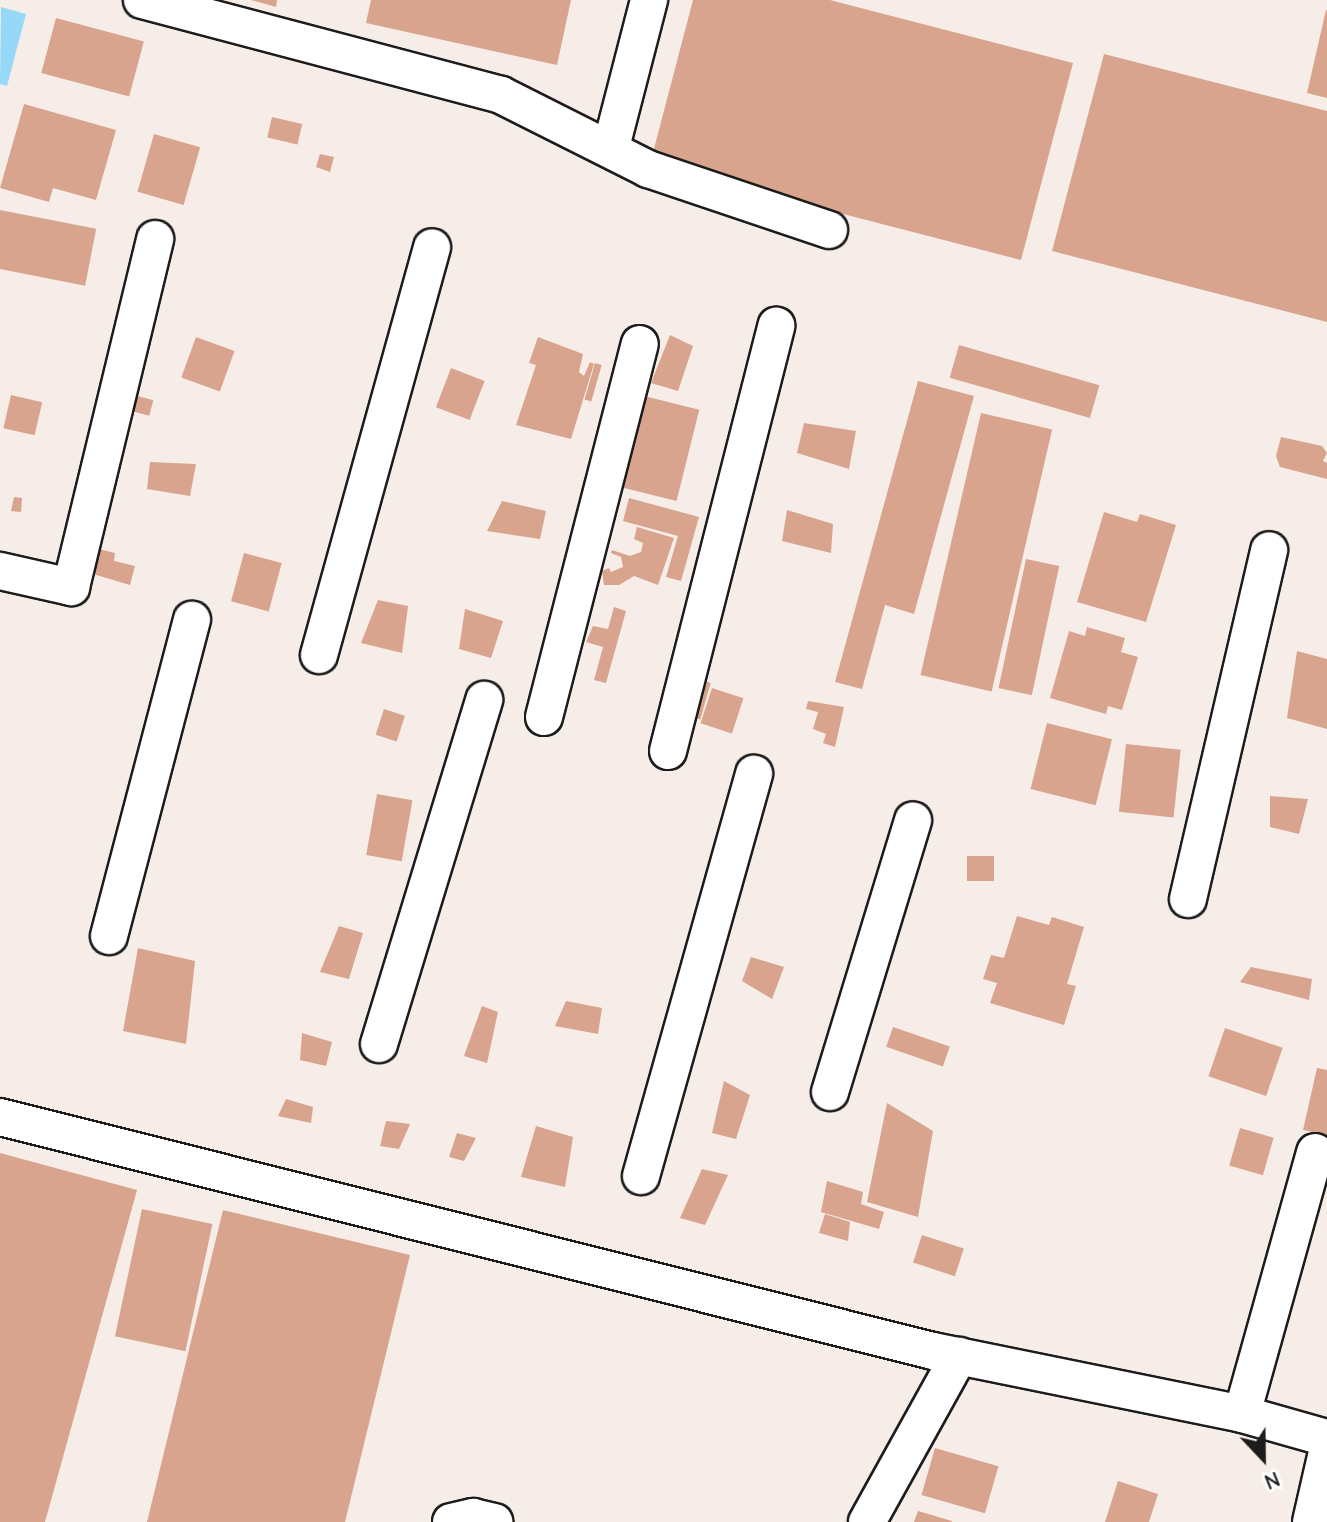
<!DOCTYPE html>
<html>
<head>
<meta charset="utf-8">
<style>
  body { margin:0 }
  #map { position:relative; width:1327px; height:1522px; overflow:hidden; background:#f7ede8; font-family:"Comic Neue",sans-serif }
  div>[style] { position:absolute }
  .water>* { inset:0; background:#96d8f8 }
  .building>* { inset:0; background:#d8a48d; transform-origin:0 0 }
  .roads { filter:drop-shadow(2px 0 #1c1c1c) drop-shadow(-2px 0 #1c1c1c) drop-shadow(0 2px #1c1c1c) drop-shadow(0 -2px #1c1c1c) }
  .minor>* { height:36px; margin:-18px; padding:0 18px; transform-origin:18px; border-radius:18px; background:#fff }
  span { translate:-50% -50%; white-space:nowrap; text-align:center; line-height:1.15; -webkit-text-stroke:6px #fff; paint-order:stroke }
  .north { position:absolute; left:1223px; top:1418px; width:80px; height:80px; -webkit-text-stroke:6px #fff; paint-order:stroke; rotate:158deg; font-size:22px; font-weight:700; line-height:32px; text-align:center; color:#1c1c1c }
  .north::after { content:''; display:block; margin:auto; width:28px; height:36px; background:#1c1c1c; clip-path:polygon(50% 0,100% 100%,50% 72%,0 100%) }
</style>
</head>
<body>
<div id="map">
  <div class="water">
    <i style="clip-path:polygon(1px 7px,26px 14px,7px 86px,0 84px)"></i>
  </div>
  <div class="building">
    <i style="clip-path:polygon(251px 0,277px 0,276px 7px)"></i>
    <i style="clip-path:polygon(371px 0,571px 0,557px 65px,366px 23px)"></i>
    <i style="clip-path:polygon(693px 0,830px 0,1073px 63px,1021px 260px,650px 164px)"></i>
    <i style="clip-path:polygon(1326px 10px,1327px 10px,1327px 98px,1307px 93px)"></i>
    <i style="left:56px;top:18px;width:91px;height:57px;rotate:15deg"></i>
    <i style="clip-path:polygon(1104px 54px,1327px 111px,1327px 322px,1052px 251px)"></i>
    <i style="clip-path:polygon(24px 104px,116px 130px,96px 200px,53px 188px,49px 202px,0 188px)"></i>
    <i style="left:272px;top:117px;width:31px;height:21px;rotate:13deg"></i>
    <i style="left:154px;top:134px;width:48px;height:60px;rotate:16deg"></i>
    <i style="clip-path:polygon(320px 154px,334px 157px,330px 172px,316px 167px)"></i>
    <i style="left:0;top:210px;width:98px;height:58px;rotate:11deg"></i>
    <i style="clip-path:polygon(670px 335px,693px 346px,678px 391px,651px 383px)"></i>
    <i style="left:196px;top:337px;width:41px;height:43px;rotate:20deg"></i>
    <i style="clip-path:polygon(538px 337px,583px 354px,579px 372px,584px 376px,590px 362px,594px 364px,571px 439px,516px 425px,536px 365px,529px 363px)"></i>
    <i style="left:959px;top:345px;width:146px;height:34px;rotate:16deg"></i>
    <i style="left:595px;top:363px;width:7px;height:38px;rotate:16deg"></i>
    <i style="left:451px;top:368px;width:36px;height:42px;rotate:21deg"></i>
    <i style="clip-path:polygon(918px 381px,974px 396px,914px 614px,885px 605px,862px 689px,835px 682px)"></i>
    <i style="left:11px;top:395px;width:32px;height:34px;rotate:13deg"></i>
    <i style="left:134px;top:395px;width:20px;height:16px;rotate:15deg"></i>
    <i style="left:644px;top:396px;width:57px;height:94px;rotate:14deg"></i>
    <i style="left:981px;top:413px;width:73px;height:269px;rotate:13deg"></i>
    <i style="clip-path:polygon(804px 423px,856px 431px,849px 469px,797px 453px)"></i>
    <i style="clip-path:polygon(1281px 437px,1322px 446px,1327px 453px,1323px 461px,1327px 463px,1327px 479px,1280px 467px,1276px 456px)"></i>
    <i style="clip-path:polygon(150px 462px,196px 464px,190px 496px,147px 489px)"></i>
    <i style="clip-path:polygon(14px 497px,22px 498px,21px 512px,11px 511px)"></i>
    <i style="clip-path:polygon(629px 498px,699px 517px,681px 581px,666px 577px,678px 536px,623px 521px)"></i>
    <i style="clip-path:polygon(502px 501px,546px 511px,540px 539px,487px 531px)"></i>
    <i style="clip-path:polygon(787px 510px,833px 524px,831px 553px,782px 541px)"></i>
    <i style="clip-path:polygon(1104px 512px,1137px 522px,1140px 514px,1176px 525px,1146px 622px,1077px 602px)"></i>
    <i style="clip-path:polygon(637px 527px,674px 538px,658px 585px,634px 576px,619px 585px,604px 585px,602px 571px,609px 568px,611px 572px,623px 567px,621px 557px,611px 553px,612px 550px,630px 556px,641px 552px,643px 543px,634px 539px)"></i>
    <i style="clip-path:polygon(99px 549px,115px 553px,114px 561px,135px 566px,130px 585px,93px 574px)"></i>
    <i style="left:244px;top:553px;width:39px;height:50px;rotate:15deg"></i>
    <i style="left:1026px;top:559px;width:34px;height:132px;rotate:12deg"></i>
    <i style="clip-path:polygon(378px 600px,408px 606px,402px 653px,361px 643px)"></i>
    <i style="clip-path:polygon(614px 607px,626px 611px,606px 683px,594px 680px,603px 647px,586px 642px,593px 626px,608px 629px)"></i>
    <i style="clip-path:polygon(465px 609px,503px 621px,491px 658px,459px 649px)"></i>
    <i style="clip-path:polygon(1087px 627px,1125px 638px,1121px 652px,1138px 657px,1122px 710px,1108px 706px,1106px 714px,1050px 698px,1069px 631px,1085px 636px)"></i>
    <i style="clip-path:polygon(1297px 651px,1327px 659px,1327px 729px,1287px 718px)"></i>
    <i style="left:704px;top:681px;width:7px;height:38px;rotate:16deg"></i>
    <i style="left:712px;top:688px;width:33px;height:37px;rotate:18deg"></i>
    <i style="clip-path:polygon(808px 701px,844px 707px,835px 747px,823px 743px,826px 734px,813px 729px,818px 712px,806px 709px)"></i>
    <i style="left:384px;top:709px;width:22px;height:27px;rotate:18deg"></i>
    <i style="left:1047px;top:723px;width:67px;height:68px;rotate:14deg"></i>
    <i style="left:1126px;top:744px;width:55px;height:68px;rotate:6deg"></i>
    <i style="left:377px;top:794px;width:36px;height:62px;rotate:10deg"></i>
    <i style="clip-path:polygon(1270px 796px,1308px 799px,1299px 834px,1270px 827px)"></i>
    <i style="left:967px;top:856px;width:27px;height:25px"></i>
    <i style="clip-path:polygon(1017px 916px,1049px 925px,1052px 917px,1084px 927px,1067px 984px,1076px 986px,1064px 1025px,990px 1003px,997px 983px,983px 979px,991px 955px,1004px 958px)"></i>
    <i style="clip-path:polygon(339px 926px,363px 933px,349px 979px,320px 972px)"></i>
    <i style="clip-path:polygon(138px 948px,195px 961px,186px 1044px,123px 1031px)"></i>
    <i style="clip-path:polygon(751px 957px,784px 967px,772px 999px,742px 981px)"></i>
    <i style="clip-path:polygon(1251px 967px,1312px 979px,1309px 1000px,1240px 982px)"></i>
    <i style="clip-path:polygon(566px 1001px,602px 1008px,598px 1034px,555px 1026px)"></i>
    <i style="clip-path:polygon(482px 1006px,498px 1012px,487px 1063px,464px 1056px)"></i>
    <i style="left:893px;top:1027px;width:60px;height:21px;rotate:19deg"></i>
    <i style="left:1225px;top:1028px;width:61px;height:51px;rotate:19deg"></i>
    <i style="clip-path:polygon(302px 1033px,332px 1042px,326px 1066px,300px 1060px)"></i>
    <i style="clip-path:polygon(1317px 1068px,1327px 1070px,1327px 1135px,1303px 1130px)"></i>
    <i style="clip-path:polygon(724px 1081px,750px 1095px,736px 1139px,712px 1133px)"></i>
    <i style="clip-path:polygon(286px 1099px,313px 1107px,311px 1123px,278px 1116px)"></i>
    <i style="clip-path:polygon(887px 1103px,933px 1131px,918px 1217px,867px 1202px)"></i>
    <i style="clip-path:polygon(386px 1121px,410px 1124px,399px 1149px,380px 1146px)"></i>
    <i style="clip-path:polygon(536px 1126px,573px 1137px,565px 1187px,521px 1177px)"></i>
    <i style="left:1240px;top:1128px;width:35px;height:39px;rotate:16deg"></i>
    <i style="clip-path:polygon(457px 1133px,476px 1138px,464px 1161px,449px 1157px)"></i>
    <i style="clip-path:polygon(0 1153px,137px 1190px,45px 1522px,0 1522px)"></i>
    <i style="clip-path:polygon(702px 1169px,728px 1175px,705px 1225px,680px 1218px)"></i>
    <i style="clip-path:polygon(827px 1181px,863px 1192px,861px 1204px,884px 1212px,879px 1229px,821px 1212px)"></i>
    <i style="left:142px;top:1209px;width:72px;height:130px;rotate:12deg"></i>
    <i style="clip-path:polygon(223px 1210px,410px 1255px,345px 1522px,147px 1522px)"></i>
    <i style="clip-path:polygon(825px 1214px,850px 1222px,848px 1241px,819px 1233px)"></i>
    <i style="left:922px;top:1235px;width:44px;height:29px;rotate:18deg"></i>
    <i style="left:935px;top:1448px;width:66px;height:49px;rotate:16deg"></i>
    <i style="clip-path:polygon(1118px 1481px,1158px 1494px,1149px 1522px,1105px 1522px)"></i>
    <i style="clip-path:polygon(918px 1511px,952px 1521px,952px 1522px,914px 1522px)"></i>
  </div>
  <div class="roads">
    <div class="minor">
      <i style="left:142px;top:0;width:371px;rotate:14.8deg"></i>
      <i style="left:501px;top:95px;width:165px;rotate:26.7deg"></i>
      <i style="left:648px;top:169px;width:191px;rotate:18.6deg"></i>
      <i style="left:611px;top:147px;width:152px;rotate:-75.5deg"></i>
      <i style="left:0;top:571px;width:73px;rotate:12.7deg"></i>
      <i style="left:71px;top:587px;width:358px;rotate:-76.4deg"></i>
      <i style="left:319px;top:655px;width:423px;rotate:-74.5deg"></i>
      <i style="left:544px;top:717px;width:385px;rotate:-75.6deg"></i>
      <i style="left:668px;top:751px;width:439px;rotate:-75.7deg"></i>
      <i style="left:1188px;top:899px;width:358px;rotate:-76.9deg"></i>
      <i style="left:109px;top:936px;width:327px;rotate:-75.3deg"></i>
      <i style="left:379px;top:1044px;width:360px;rotate:-73deg"></i>
      <i style="left:830px;top:1092px;width:284px;rotate:-73deg"></i>
      <i style="left:0;top:1117px;width:962px;rotate:14.08deg"></i>
      <i style="left:933px;top:1351px;width:315px;rotate:11.5deg"></i>
      <i style="left:1242px;top:1414px;width:88px;rotate:15.8deg"></i>
      <i style="left:641px;top:1176px;width:418px;rotate:-74.3deg"></i>
      <i style="left:1242px;top:1414px;width:272px;rotate:-74.4deg"></i>
      <i style="left:451px;top:1522px;width:23px;rotate:-13deg"></i>
      <i style="left:473px;top:1517px;width:22px;rotate:13deg"></i>
      <i style="left:867px;top:1522px;width:190px;rotate:-61deg"></i>
      <i style="left:1311px;top:1522px;width:72px;rotate:-77.1deg"></i>
    </div>
  </div>
  <div class="north">N</div>
</div>
</body>
</html>
